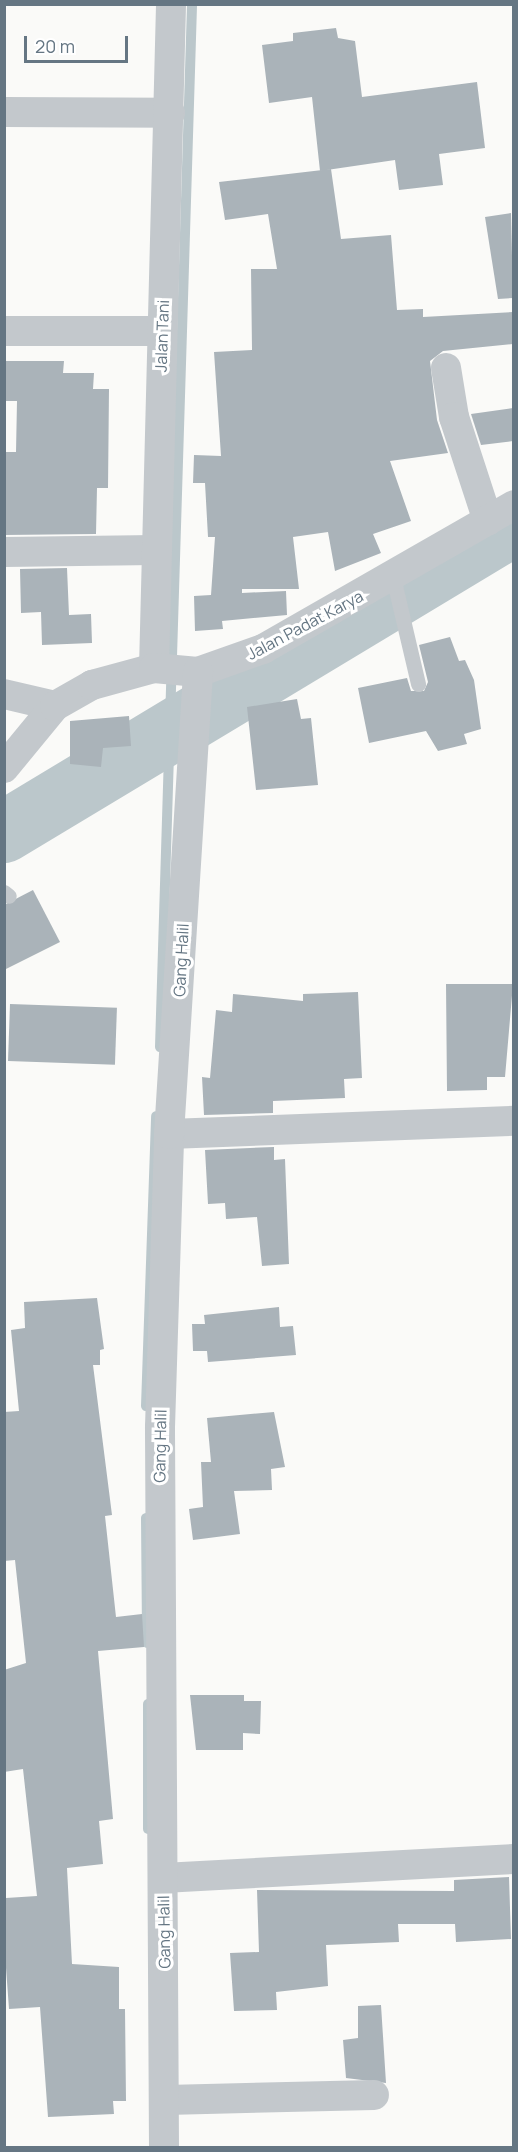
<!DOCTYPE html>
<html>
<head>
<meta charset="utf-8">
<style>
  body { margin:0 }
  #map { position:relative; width:518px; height:2152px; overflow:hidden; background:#fafaf8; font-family:Manrope,sans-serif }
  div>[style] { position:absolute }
  .stream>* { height:10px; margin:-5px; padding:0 5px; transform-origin:5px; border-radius:5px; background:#bbc7cb }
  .river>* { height:62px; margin:-31px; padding:0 31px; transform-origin:31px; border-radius:31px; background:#bbc7cb }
  .building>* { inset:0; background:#aab3b9; transform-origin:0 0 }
  .service>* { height:15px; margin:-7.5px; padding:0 7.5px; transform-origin:7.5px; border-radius:7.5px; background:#c3c8cc }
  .minor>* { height:30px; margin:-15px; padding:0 15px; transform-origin:15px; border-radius:15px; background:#c3c8cc }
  span { translate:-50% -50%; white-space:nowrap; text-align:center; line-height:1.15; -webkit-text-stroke:6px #fff; paint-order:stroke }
  .street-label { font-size:16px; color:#657683 }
  .frame { position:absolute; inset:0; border:6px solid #657683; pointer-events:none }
  .scale { position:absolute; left:24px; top:36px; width:104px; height:27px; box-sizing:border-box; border:3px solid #657683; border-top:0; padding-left:8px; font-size:18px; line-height:21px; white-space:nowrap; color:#657683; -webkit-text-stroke:4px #fff; paint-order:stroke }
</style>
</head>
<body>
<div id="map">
  <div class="stream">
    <i style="left:160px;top:1047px;width:1043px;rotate:-88.24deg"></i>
    <i style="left:146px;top:1406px;width:290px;rotate:-88deg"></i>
    <i style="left:146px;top:1518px;width:125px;rotate:89.5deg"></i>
    <i style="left:148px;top:1829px;width:125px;rotate:-90deg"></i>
  </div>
  <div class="river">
    <i style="left:4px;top:832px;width:595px;rotate:-31.05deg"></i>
  </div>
  <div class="building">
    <i style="clip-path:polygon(336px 28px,338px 38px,355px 41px,362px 97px,477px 82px,485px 148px,439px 154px,443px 185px,399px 190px,395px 160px,320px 171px,312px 97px,269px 103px,262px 45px,293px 41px,293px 33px)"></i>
    <i style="clip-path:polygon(331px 169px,341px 239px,391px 235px,397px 310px,423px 309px,423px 317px,513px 312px,513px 344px,443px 351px,430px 361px,437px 420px,448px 453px,390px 461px,411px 521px,373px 534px,381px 553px,335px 571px,328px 532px,293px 537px,299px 589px,242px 589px,242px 593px,286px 591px,287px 615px,222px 621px,223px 629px,195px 631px,194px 596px,211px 595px,215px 537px,208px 537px,205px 483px,193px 483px,194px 455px,221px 456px,214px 352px,252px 350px,251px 269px,277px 269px,268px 214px,225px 220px,219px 182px)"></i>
    <i style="clip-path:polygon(511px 213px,513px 298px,498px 299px,485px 217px)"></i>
    <i style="clip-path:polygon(4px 361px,64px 361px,63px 373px,94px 373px,93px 389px,109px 389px,108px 488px,97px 488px,96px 534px,4px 535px,5px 452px,16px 452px,17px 401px,4px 401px)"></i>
    <i style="clip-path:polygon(513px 408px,513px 441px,481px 445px,471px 414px)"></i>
    <i style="clip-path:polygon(67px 568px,69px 615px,91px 614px,92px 643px,42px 645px,41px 612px,21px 613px,20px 569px)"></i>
    <i style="clip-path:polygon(450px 637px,459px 661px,465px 660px,474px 680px,481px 729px,464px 734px,467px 744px,438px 751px,426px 731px,369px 743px,358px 688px,407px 678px,411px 691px,424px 691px,428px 682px,419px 645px)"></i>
    <i style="clip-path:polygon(297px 699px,301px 719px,311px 718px,318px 785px,256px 790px,247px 707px)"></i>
    <i style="clip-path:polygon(129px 716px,131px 746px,103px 748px,101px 767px,70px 764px,70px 721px)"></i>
    <i style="clip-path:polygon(33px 890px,60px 942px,4px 970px,4px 905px)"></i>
    <i style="clip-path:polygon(446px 984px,513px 984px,505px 1077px,487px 1077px,487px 1090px,447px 1091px)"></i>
    <i style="clip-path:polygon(358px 992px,362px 1078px,344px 1079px,345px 1098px,273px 1101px,273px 1113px,204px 1115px,202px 1077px,210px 1078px,216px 1010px,232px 1012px,233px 994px,303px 1001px,303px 994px)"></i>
    <i style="left:10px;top:1004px;width:107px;height:57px;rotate:2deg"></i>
    <i style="clip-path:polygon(274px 1147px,274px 1160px,285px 1159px,289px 1264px,262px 1266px,257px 1217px,226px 1219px,225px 1203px,208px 1204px,205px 1150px)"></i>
    <i style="clip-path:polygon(97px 1298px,104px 1349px,100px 1350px,100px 1365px,93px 1365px,112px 1515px,105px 1516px,116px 1617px,142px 1614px,144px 1647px,98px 1651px,113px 1819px,99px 1821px,103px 1864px,67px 1868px,72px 1964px,119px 1967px,119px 2009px,125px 2009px,126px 2101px,113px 2101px,114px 2114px,48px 2117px,40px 2007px,9px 2009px,6px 1968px,6px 1898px,37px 1896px,23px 1769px,4px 1772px,4px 1670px,26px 1663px,15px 1560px,4px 1561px,4px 1412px,19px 1411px,11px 1330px,25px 1328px,24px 1302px)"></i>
    <i style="clip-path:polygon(279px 1307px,280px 1327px,293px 1326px,296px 1355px,208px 1362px,207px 1351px,193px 1351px,192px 1324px,205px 1324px,204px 1315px)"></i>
    <i style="clip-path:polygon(274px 1412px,285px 1467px,271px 1469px,272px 1490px,234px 1491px,240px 1534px,193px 1540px,189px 1509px,203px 1507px,201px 1462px,211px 1462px,207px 1418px)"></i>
    <i style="clip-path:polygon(190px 1695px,244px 1695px,244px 1701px,261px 1701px,260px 1734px,243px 1733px,243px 1750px,196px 1750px)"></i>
    <i style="clip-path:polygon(509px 1877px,511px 1939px,456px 1942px,455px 1924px,398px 1924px,399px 1942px,326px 1945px,328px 1986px,276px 1992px,277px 2010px,234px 2011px,230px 1953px,259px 1952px,257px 1890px,454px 1891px,454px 1880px)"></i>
    <i style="clip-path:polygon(381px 2005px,386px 2083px,346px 2078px,343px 2040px,358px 2038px,358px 2006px)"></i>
  </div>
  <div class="service">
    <i style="left:393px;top:577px;width:110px;rotate:76.8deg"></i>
    <i style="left:4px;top:892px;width:6px;rotate:39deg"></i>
  </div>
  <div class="minor">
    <i style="left:4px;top:112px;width:166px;rotate:0.3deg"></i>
    <i style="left:4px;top:331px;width:158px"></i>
    <i style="left:446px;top:368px;width:50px;rotate:80.7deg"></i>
    <i style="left:454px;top:417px;width:109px;rotate:71.9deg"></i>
    <i style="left:4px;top:552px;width:151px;rotate:-0.8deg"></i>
    <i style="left:154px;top:668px;width:664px;rotate:-88.53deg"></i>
    <i style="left:4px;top:694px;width:52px;rotate:13.2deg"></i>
    <i style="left:4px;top:768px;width:80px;rotate:-50.6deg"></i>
    <i style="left:55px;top:706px;width:43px;rotate:-29.6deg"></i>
    <i style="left:92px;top:685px;width:64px;rotate:-15.3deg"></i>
    <i style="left:154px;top:668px;width:44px;rotate:5.2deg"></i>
    <i style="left:198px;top:672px;width:69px;rotate:-19.5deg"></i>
    <i style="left:263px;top:649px;width:289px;rotate:-29.8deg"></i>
    <i style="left:169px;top:1134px;width:345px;rotate:-2.2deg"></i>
    <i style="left:163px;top:1878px;width:352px;rotate:-3.1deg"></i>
    <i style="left:166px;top:2100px;width:208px;rotate:-1.4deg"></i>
    <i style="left:164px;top:2148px;width:721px;rotate:-90.32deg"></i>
    <i style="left:160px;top:1427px;width:293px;rotate:-88.2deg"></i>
    <i style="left:169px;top:1134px;width:463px;rotate:-86.4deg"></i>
  </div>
  <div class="street-label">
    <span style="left:162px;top:336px;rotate:-88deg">Jalan Tani</span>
    <span style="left:305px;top:625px;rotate:-28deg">Jalan Padat Karya</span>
    <span style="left:181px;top:960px;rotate:-87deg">Gang Halil</span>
    <span style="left:160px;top:1446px;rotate:-89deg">Gang Halil</span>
    <span style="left:164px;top:1932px;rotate:-91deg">Gang Halil</span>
  </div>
  <div class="frame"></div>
  <div class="scale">20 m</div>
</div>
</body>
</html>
